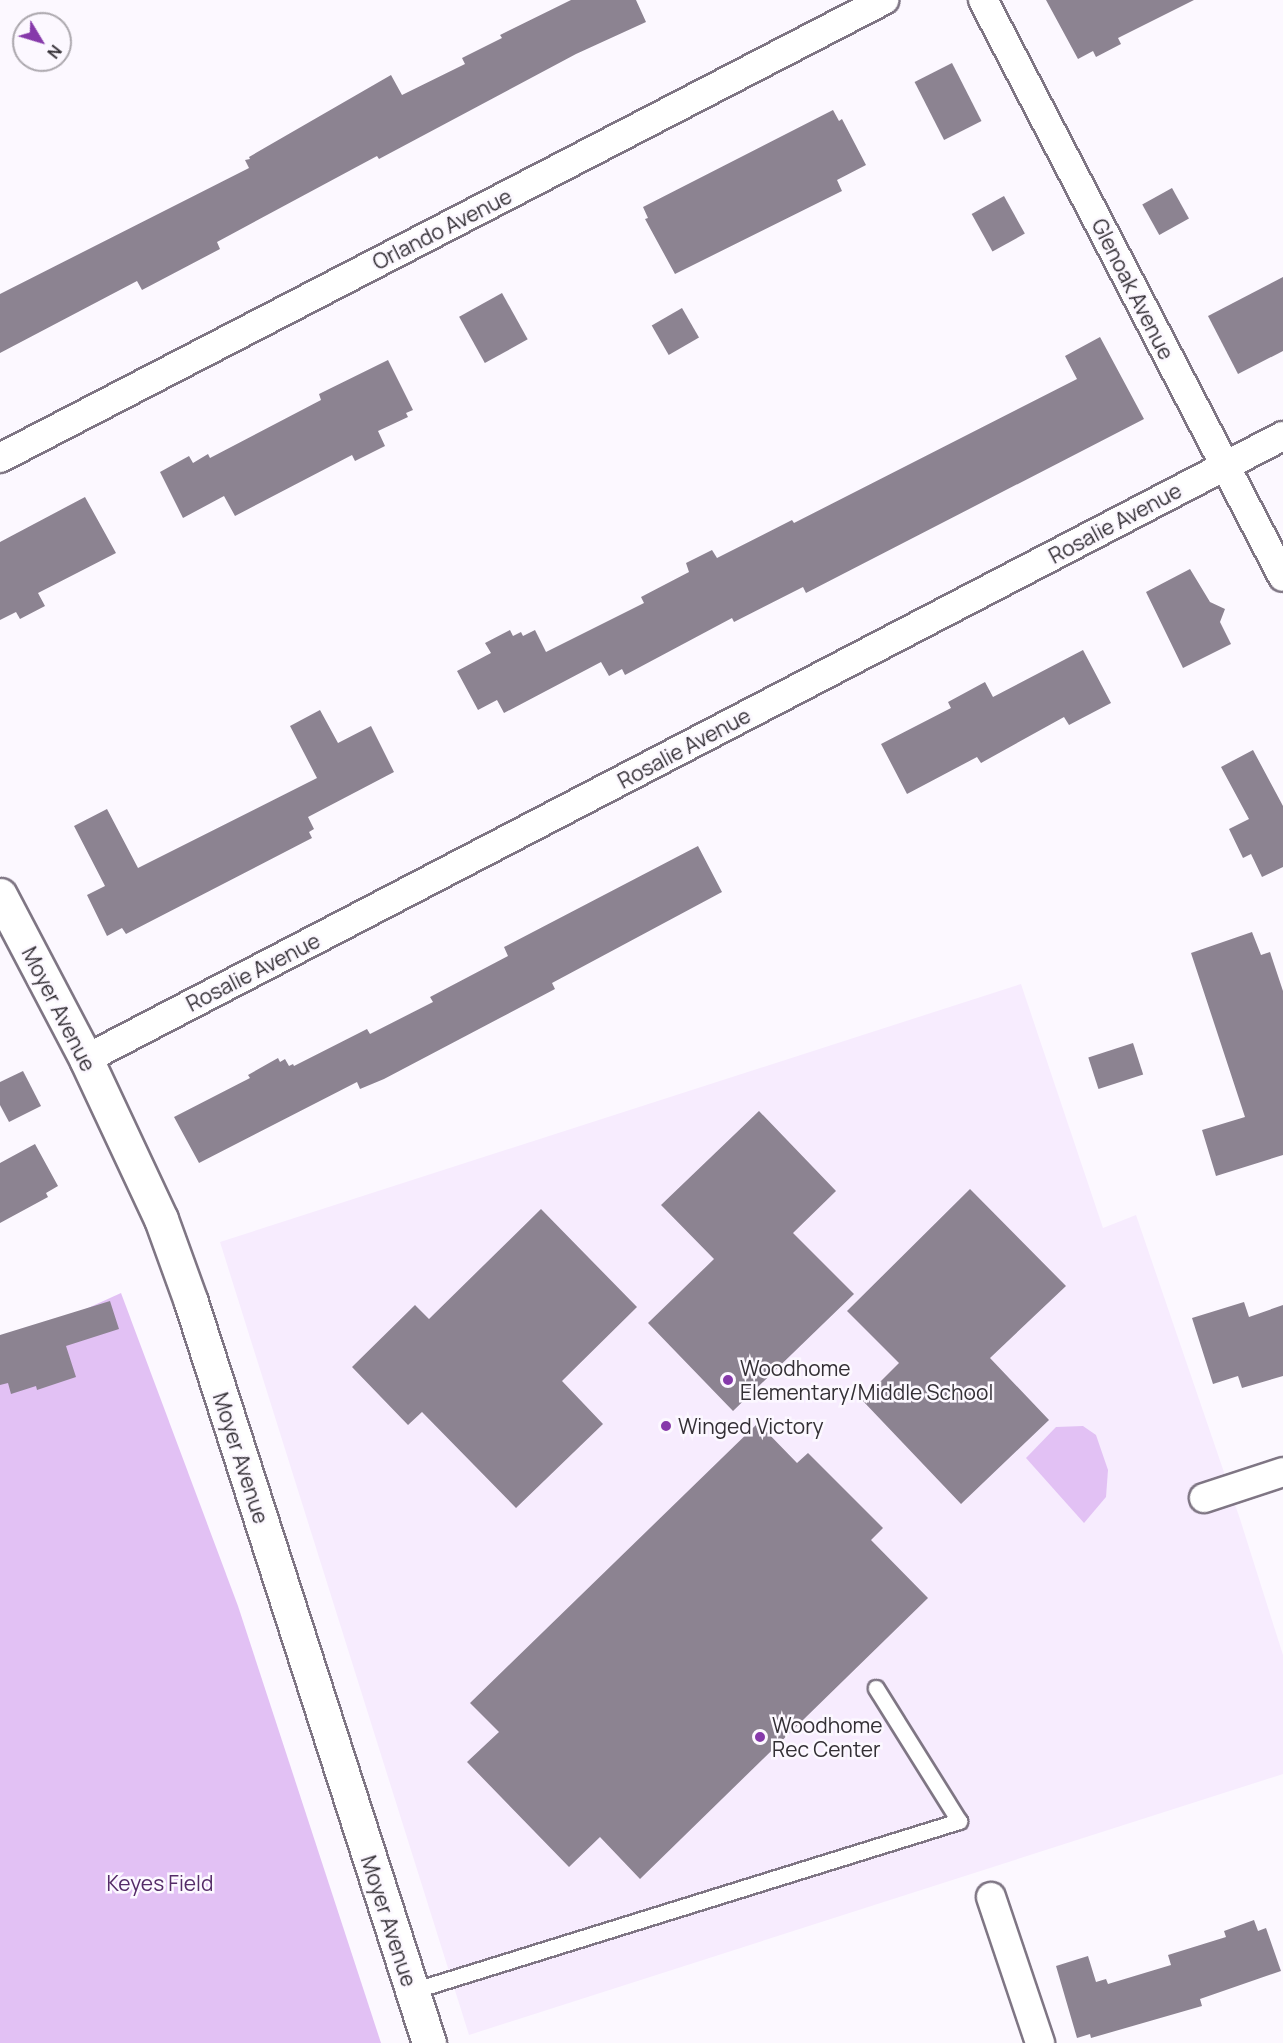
<!DOCTYPE html>
<html>
<head>
<meta charset="utf-8">
<style>
  body { margin:0 }
  #map { position:relative; width:1283px; height:2043px; overflow:hidden; background:#fcf8ff; font-family:Manrope,sans-serif }
  div>[style] { position:absolute }
  .built>* { inset:0; background:#f7ecfe }
  .green>* { inset:0; background:#e2c1f4 }
  .building>* { inset:0; background:#8c8391; transform-origin:0 0 }
  .roads { filter:drop-shadow(2px 0 #7f7684) drop-shadow(-2px 0 #7f7684) drop-shadow(0 2px #7f7684) drop-shadow(0 -2px #7f7684) }
  .lane>* { height:15px; margin:-7.5px; padding:0 7.5px; transform-origin:7.5px; border-radius:7.5px; background:#fff }
  .street>* { height:28px; margin:-14px; padding:0 14px; transform-origin:14px; border-radius:14px; background:#fff }
  .secondary>* { height:33px; margin:-16.5px; padding:0 16.5px; transform-origin:16.5px; border-radius:16.5px; background:#fff }
  .dots>* { width:16px; height:16px; translate:-50% -50%; box-sizing:border-box; border:3px solid #fcf8ff; border-radius:50% }
  span { translate:-50% -50%; white-space:nowrap; text-align:center; line-height:1.15; -webkit-text-stroke:5px #fcf8ff; paint-order:stroke }
  .street-label { font-size:21px; color:#332f35 }
  .poi-label { font-size:21px; color:#332f35 }
  .left { translate:0 -50%; text-align:left }
  .park-label { font-size:21px; color:#542b68 }
  .north { position:absolute; left:12px; top:12px; width:60px; height:60px; box-sizing:border-box; background:#fcf8ff; border:2px solid #aca8ae; border-radius:50%; rotate:128deg; font-size:16px; font-weight:700; line-height:24px; text-align:center; color:#332f35 }
  .north::after { content:''; display:block; margin:auto; width:21px; height:27px; background:#8639aa; clip-path:polygon(50% 0,100% 100%,50% 72%,0 100%) }
</style>
</head>
<body>
<div id="map">
  <div class="built">
    <i style="clip-path:polygon(1021px 984px,1103px 1228px,1136px 1215px,1240px 1519px,1283px 1655px,1283px 1774px,469px 2035px,220px 1242px)"></i>
  </div>
  <div class="green">
    <i style="clip-path:polygon(121px 1293px,238px 1606px,381px 2043px,0 2043px,0 1348px)"></i>
    <i style="clip-path:polygon(1083px 1426px,1096px 1435px,1108px 1470px,1106px 1497px,1084px 1523px,1026px 1458px,1056px 1427px)"></i>
  </div>
  <div class="building">
    <i style="clip-path:polygon(571px 0,636px 0,646px 22px,576px 54px,379px 159px,377px 156px,217px 242px,220px 249px,142px 290px,137px 281px,0 353px,0 294px,249px 168px,245px 160px,250px 159px,249px 157px,391px 75px,402px 95px,465px 64px,462px 58px,502px 38px,500px 35px)"></i>
    <i style="clip-path:polygon(1046px 0,1194px 0,1118px 38px,1121px 44px,1096px 57px,1093px 51px,1078px 59px)"></i>
    <i style="left:952px;top:63px;width:65px;height:42px;rotate:63deg"></i>
    <i style="clip-path:polygon(833px 110px,839px 121px,842px 119px,866px 165px,837px 180px,842px 191px,675px 274px,645px 219px,648px 218px,643px 207px)"></i>
    <i style="left:1172px;top:188px;width:35px;height:34px;rotate:61deg"></i>
    <i style="left:1004px;top:196px;width:43px;height:37px;rotate:61deg"></i>
    <i style="clip-path:polygon(1283px 277px,1283px 351px,1238px 374px,1208px 316px)"></i>
    <i style="left:502px;top:293px;width:53px;height:49px;rotate:61deg"></i>
    <i style="left:682px;top:308px;width:34px;height:35px;rotate:60deg"></i>
    <i style="clip-path:polygon(1100px 337px,1144px 419px,806px 593px,803px 587px,734px 622px,732px 618px,625px 675px,622px 669px,609px 676px,601px 662px,504px 713px,497px 700px,478px 710px,457px 671px,491px 653px,485px 643px,510px 630px,513px 636px,521px 632px,523px 636px,535px 630px,546px 652px,644px 603px,641px 597px,689px 572px,686px 563px,712px 550px,717px 558px,792px 520px,794px 523px,1077px 379px,1065px 356px)"></i>
    <i style="clip-path:polygon(388px 360px,413px 410px,406px 413px,408px 417px,378px 431px,385px 446px,355px 461px,352px 455px,235px 516px,224px 496px,183px 518px,160px 472px,189px 456px,193px 463px,208px 454px,210px 458px,321px 400px,319px 394px)"></i>
    <i style="clip-path:polygon(85px 497px,116px 553px,38px 593px,45px 606px,20px 619px,16px 612px,0 620px,0 542px)"></i>
    <i style="clip-path:polygon(1190px 569px,1210px 602px,1225px 609px,1220px 622px,1231px 644px,1183px 668px,1146px 592px)"></i>
    <i style="clip-path:polygon(1083px 650px,1111px 703px,1069px 725px,1064px 717px,981px 763px,977px 757px,907px 794px,881px 744px,951px 708px,948px 702px,985px 682px,993px 697px)"></i>
    <i style="clip-path:polygon(320px 710px,338px 743px,371px 726px,394px 772px,308px 817px,314px 829px,309px 832px,312px 838px,126px 934px,122px 928px,107px 936px,87px 895px,105px 886px,74px 826px,107px 809px,138px 868px,317px 778px,290px 726px)"></i>
    <i style="clip-path:polygon(1253px 750px,1283px 806px,1283px 867px,1262px 877px,1251px 854px,1243px 858px,1229px 829px,1249px 819px,1221px 767px)"></i>
    <i style="clip-path:polygon(698px 846px,722px 892px,552px 983px,555px 989px,384px 1079px,360px 1089px,357px 1082px,199px 1163px,174px 1117px,250px 1078px,248px 1075px,278px 1058px,280px 1062px,285px 1059px,289px 1066px,293px 1064px,294px 1066px,367px 1029px,370px 1034px,433px 1002px,430px 997px,508px 956px,504px 947px)"></i>
    <i style="clip-path:polygon(1252px 932px,1261px 955px,1270px 952px,1283px 991px,1283px 1155px,1216px 1176px,1202px 1130px,1245px 1117px,1191px 953px)"></i>
    <i style="left:1133px;top:1043px;width:33px;height:47px;rotate:72deg"></i>
    <i style="clip-path:polygon(23px 1071px,41px 1106px,9px 1122px,0 1105px,0 1082px)"></i>
    <i style="clip-path:polygon(759px 1111px,836px 1191px,793px 1233px,854px 1294px,733px 1411px,648px 1323px,714px 1259px,661px 1205px)"></i>
    <i style="clip-path:polygon(35px 1144px,58px 1186px,46px 1193px,48px 1197px,0 1223px,0 1163px)"></i>
    <i style="clip-path:polygon(970px 1189px,1066px 1286px,990px 1358px,1049px 1420px,961px 1504px,862px 1400px,899px 1363px,847px 1311px)"></i>
    <i style="clip-path:polygon(541px 1209px,637px 1307px,562px 1381px,603px 1424px,516px 1508px,422px 1412px,408px 1425px,352px 1367px,415px 1305px,429px 1319px)"></i>
    <i style="clip-path:polygon(110px 1301px,119px 1329px,66px 1346px,76px 1377px,37px 1390px,36px 1386px,11px 1394px,8px 1383px,0 1385px,0 1335px)"></i>
    <i style="clip-path:polygon(1244px 1302px,1249px 1317px,1283px 1305px,1283px 1376px,1242px 1388px,1238px 1376px,1213px 1384px,1192px 1318px)"></i>
    <i style="clip-path:polygon(758px 1423px,797px 1463px,808px 1453px,883px 1528px,871px 1540px,928px 1598px,640px 1879px,600px 1837px,569px 1867px,467px 1762px,499px 1732px,470px 1703px)"></i>
    <i style="clip-path:polygon(1254px 1920px,1258px 1931px,1266px 1928px,1281px 1971px,1200px 1999px,1202px 2006px,1091px 2038px,1090px 2034px,1077px 2038px,1056px 1966px,1088px 1956px,1096px 1982px,1106px 1979px,1108px 1984px,1171px 1965px,1168px 1955px,1226px 1937px,1224px 1931px)"></i>
  </div>
  <div class="roads">
    <div class="lane">
      <i style="left:412px;top:1991px;width:573px;rotate:-17.26deg"></i>
      <i style="left:959px;top:1821px;width:157px;rotate:-122deg"></i>
    </div>
    <div class="street">
      <i style="left:983px;top:0;width:650px;rotate:62.53deg"></i>
      <i style="left:0;top:458px;width:996px;rotate:-27.39deg"></i>
      <i style="left:86px;top:1059px;width:1349px;rotate:-27.5deg"></i>
      <i style="left:1204px;top:1498px;width:83px;rotate:-18.2deg"></i>
      <i style="left:991px;top:1897px;width:154px;rotate:71.4deg"></i>
    </div>
    <div class="secondary">
      <i style="left:0;top:895px;width:185px;rotate:62.3deg"></i>
      <i style="left:86px;top:1059px;width:177px;rotate:64.9deg"></i>
      <i style="left:161px;top:1219px;width:88px;rotate:70.1deg"></i>
      <i style="left:191px;top:1302px;width:778px;rotate:72.19deg"></i>
    </div>
  </div>
  <div class="dots">
    <i style="left:728px;top:1380px;background:#8639aa"></i>
    <i style="left:666px;top:1426px;background:#8639aa"></i>
    <i style="left:760px;top:1737px;background:#8639aa"></i>
  </div>
  <div class="street-label">
    <span style="left:442px;top:229px;rotate:-27deg">Orlando Avenue</span>
    <span style="left:1133px;top:289px;rotate:63deg">Glenoak Avenue</span>
    <span style="left:1115px;top:523px;rotate:-28deg">Rosalie Avenue</span>
    <span style="left:684px;top:748px;rotate:-28deg">Rosalie Avenue</span>
    <span style="left:253px;top:972px;rotate:-27deg">Rosalie Avenue</span>
    <span style="left:59px;top:1009px;rotate:63deg">Moyer Avenue</span>
    <span style="left:241px;top:1458px;rotate:72deg">Moyer Avenue</span>
    <span style="left:389px;top:1921px;rotate:72deg">Moyer Avenue</span>
  </div>
  <div class="poi-label">
    <span class="left" style="left:740px;top:1380px">Woodhome<br>Elementary/Middle School</span>
    <span class="left" style="left:678px;top:1426px">Winged Victory</span>
    <span class="left" style="left:772px;top:1737px">Woodhome<br>Rec Center</span>
  </div>
  <div class="park-label">
    <span style="left:160px;top:1883px">Keyes Field</span>
  </div>
  <div class="north">N</div>
</div>
</body>
</html>
